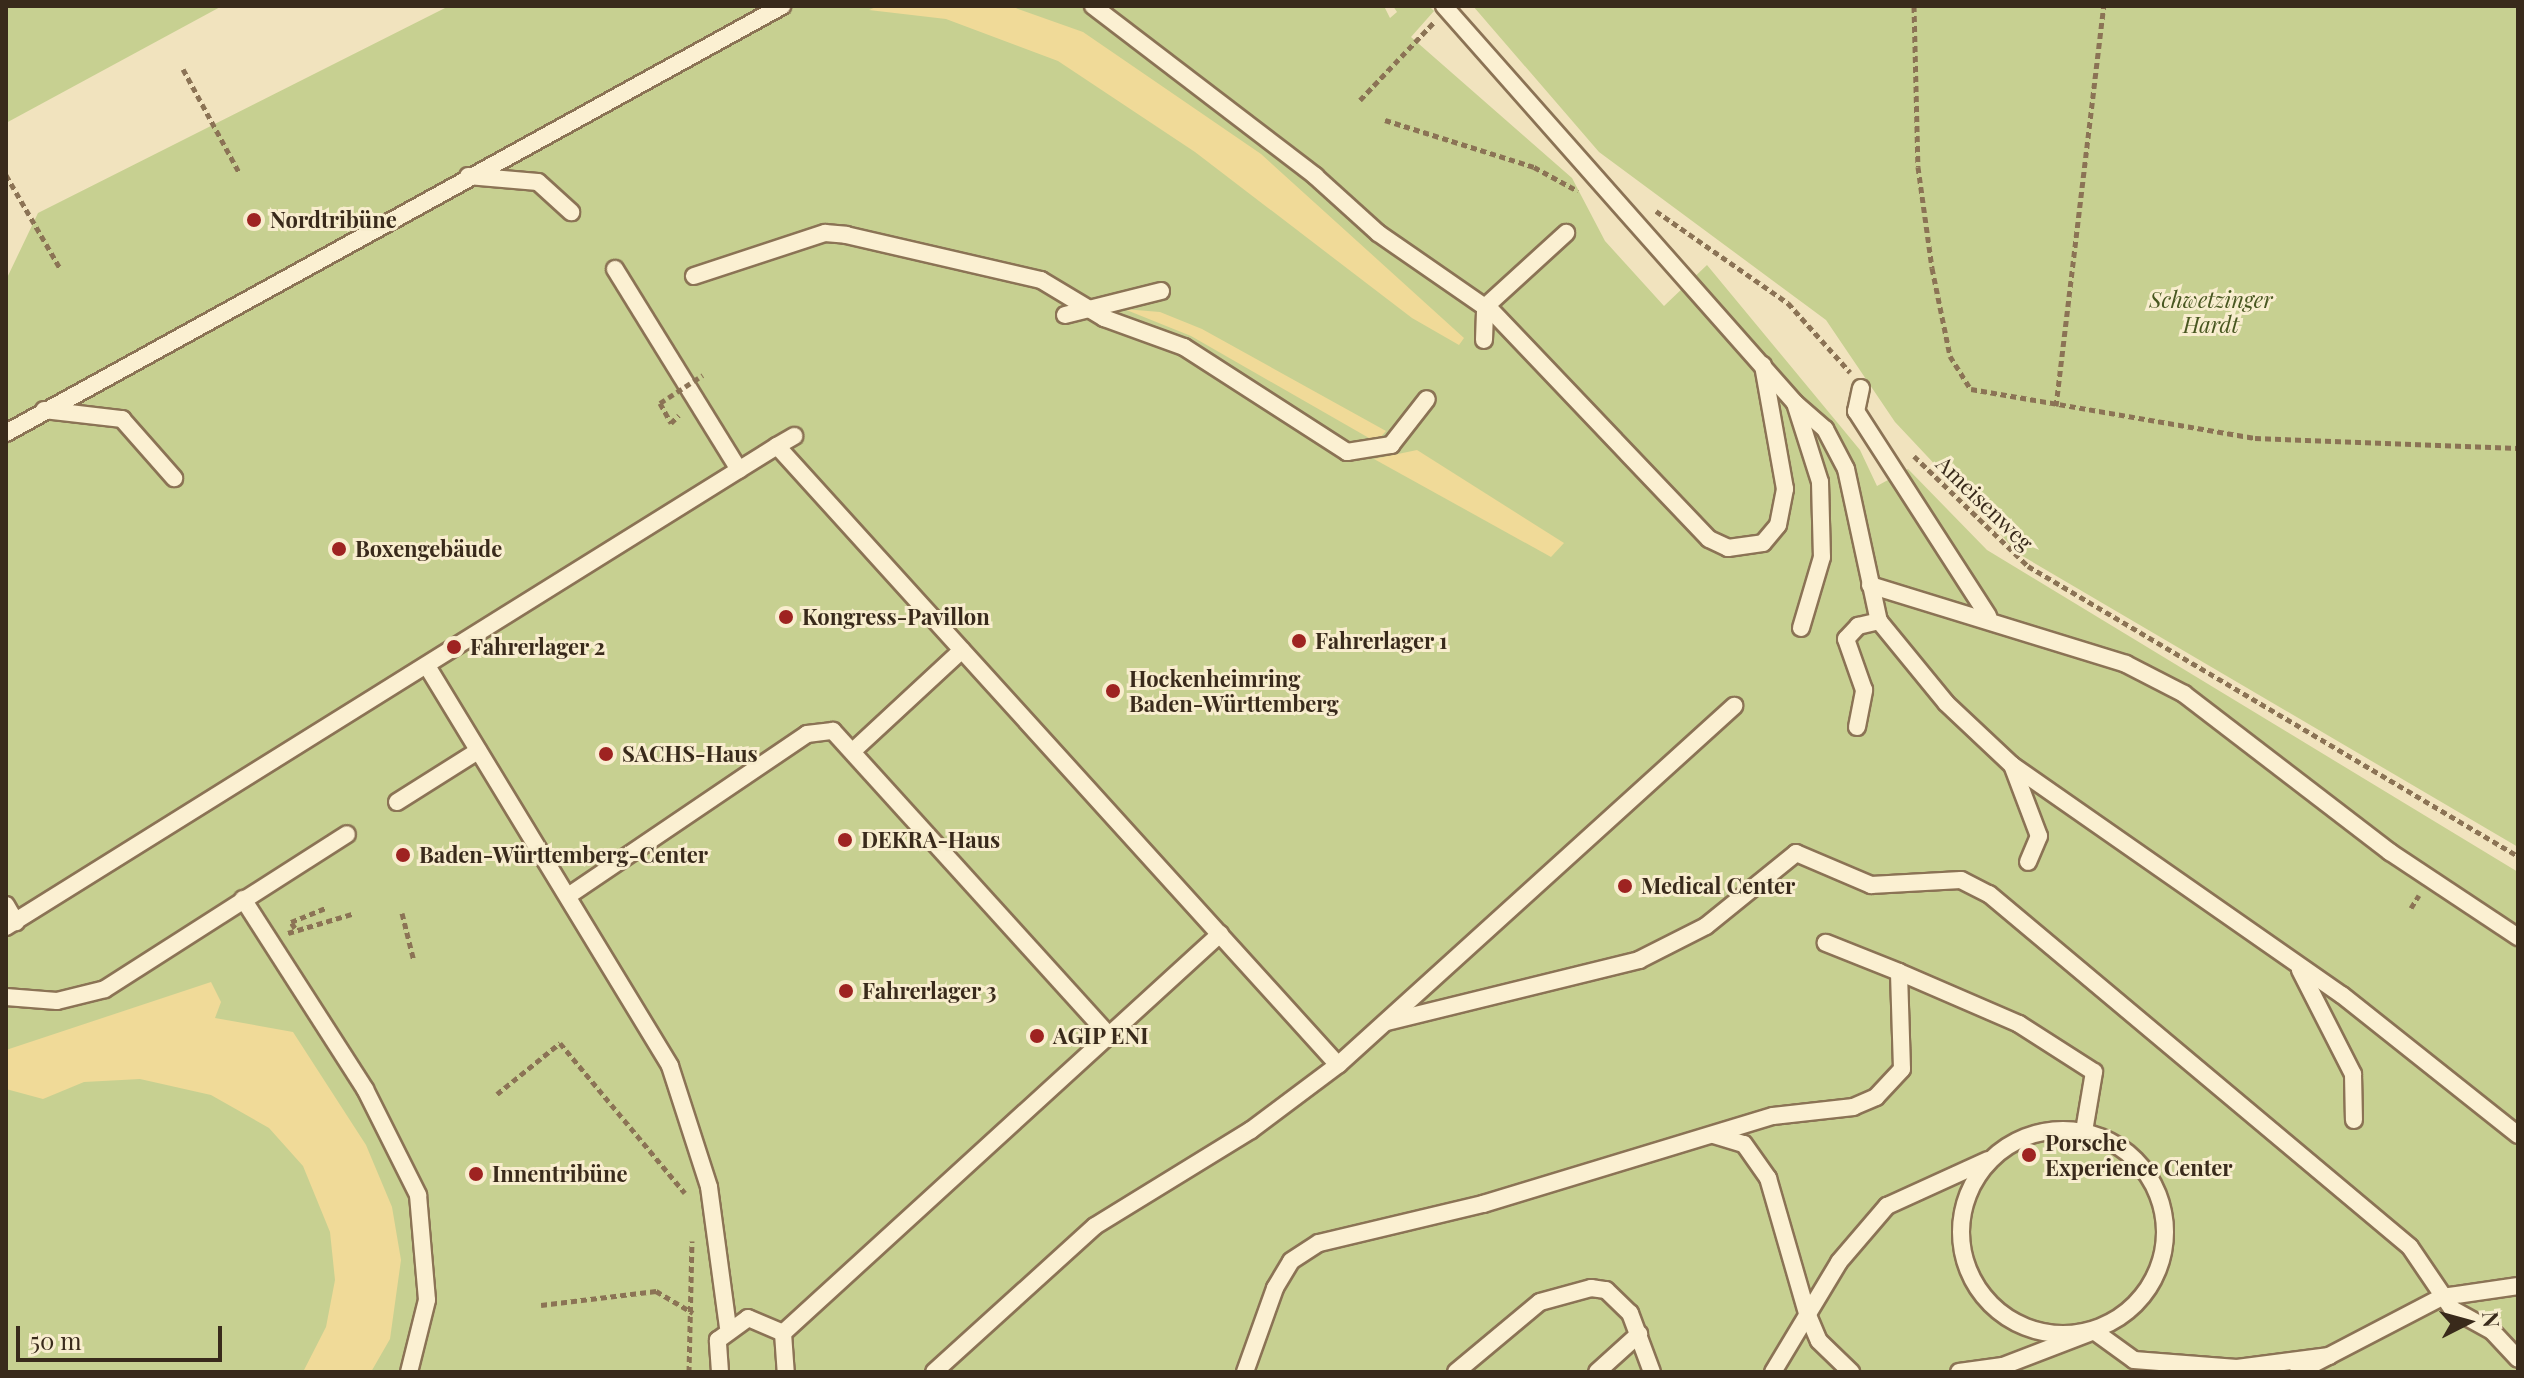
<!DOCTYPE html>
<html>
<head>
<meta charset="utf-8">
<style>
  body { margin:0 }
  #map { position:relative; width:2524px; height:1378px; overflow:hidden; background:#f1e3be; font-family:"Playfair Display",serif }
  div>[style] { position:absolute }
  .green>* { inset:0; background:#c7d091 }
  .sand>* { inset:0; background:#f0da98 }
  .path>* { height:5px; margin-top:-2.5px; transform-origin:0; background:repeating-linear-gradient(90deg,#8b7355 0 6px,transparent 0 10px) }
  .roads { filter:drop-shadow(2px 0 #8b7355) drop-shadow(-2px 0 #8b7355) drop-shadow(0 2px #8b7355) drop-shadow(0 -2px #8b7355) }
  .lane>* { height:16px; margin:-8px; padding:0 8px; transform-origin:8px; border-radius:8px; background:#fbf0d2 }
  .lane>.ring { margin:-8px; padding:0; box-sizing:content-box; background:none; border:16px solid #fbf0d2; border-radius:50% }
  .path-bridge>* { height:5px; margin-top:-2.5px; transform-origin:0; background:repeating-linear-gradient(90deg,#8b7355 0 6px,transparent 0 10px) }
  .dots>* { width:22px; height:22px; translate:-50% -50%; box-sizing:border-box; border:4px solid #f8edce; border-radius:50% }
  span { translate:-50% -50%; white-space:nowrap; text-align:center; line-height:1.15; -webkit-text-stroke:6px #f8edce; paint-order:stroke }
  .poi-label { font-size:22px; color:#392a1b; font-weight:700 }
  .left { translate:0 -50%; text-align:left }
  .park-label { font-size:22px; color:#485720; font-style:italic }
  .street-label { font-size:22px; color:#392a1b }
  .frame { position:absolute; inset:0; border:8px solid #392a1b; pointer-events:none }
  .north { position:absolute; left:2428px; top:1282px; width:80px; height:80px; -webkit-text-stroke:6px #f8edce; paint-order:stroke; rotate:84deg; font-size:22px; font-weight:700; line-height:32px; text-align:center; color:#392a1b }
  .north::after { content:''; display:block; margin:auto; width:28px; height:36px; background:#392a1b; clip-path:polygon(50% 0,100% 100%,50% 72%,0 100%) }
  .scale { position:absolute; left:16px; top:1326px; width:206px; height:36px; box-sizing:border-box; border:4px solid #392a1b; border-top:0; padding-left:10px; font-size:24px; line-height:28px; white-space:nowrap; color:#392a1b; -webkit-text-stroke:6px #f8edce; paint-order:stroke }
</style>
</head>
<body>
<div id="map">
  <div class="green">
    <i style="clip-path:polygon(6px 6px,222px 6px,6px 123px)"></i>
    <i style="clip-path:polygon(449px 6px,1384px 6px,1390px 18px,1397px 12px,1393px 6px,1429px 6px,1434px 11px,1411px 37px,1572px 178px,1605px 241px,1664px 306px,1707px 265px,1860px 450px,1877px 486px,1908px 469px,1987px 550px,2518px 872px,2518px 1372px,6px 1372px,6px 280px,38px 213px)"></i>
    <i style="clip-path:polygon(1473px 6px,2518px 6px,2518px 847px,2019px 554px,1895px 422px,1826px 320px,1599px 152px)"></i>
  </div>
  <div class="sand">
    <i style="clip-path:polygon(878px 6px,1010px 6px,1083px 32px,1261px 154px,1464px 338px,1459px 345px,1412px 318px,1195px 152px,1058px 61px,946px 19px,869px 10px)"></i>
    <i style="clip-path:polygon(1124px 309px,1160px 312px,1202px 329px,1386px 431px,1376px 442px,1191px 336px)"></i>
    <i style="clip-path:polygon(1417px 450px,1564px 543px,1551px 557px,1374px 459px)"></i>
    <i style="clip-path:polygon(211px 982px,221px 1002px,215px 1018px,293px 1032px,366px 1145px,392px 1207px,401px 1260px,390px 1339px,371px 1372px,303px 1372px,326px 1327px,335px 1280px,330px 1232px,303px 1166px,269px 1128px,211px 1095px,140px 1079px,84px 1082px,43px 1099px,6px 1089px,6px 1050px)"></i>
  </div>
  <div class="path">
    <i style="left:1914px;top:6px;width:161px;rotate:88.6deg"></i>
    <i style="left:1918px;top:167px;width:102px;rotate:82.1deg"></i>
    <i style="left:1932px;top:268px;width:90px;rotate:78.4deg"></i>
    <i style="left:1950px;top:356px;width:39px;rotate:58deg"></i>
    <i style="left:1971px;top:389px;width:288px;rotate:9.8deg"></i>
    <i style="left:2255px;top:438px;width:263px;rotate:2.2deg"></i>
    <i style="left:183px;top:69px;width:117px;rotate:61.5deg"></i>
    <i style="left:1360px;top:100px;width:108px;rotate:-46.5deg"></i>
    <i style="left:1385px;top:120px;width:156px;rotate:17.5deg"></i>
    <i style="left:1534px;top:167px;width:50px;rotate:28.6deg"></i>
    <i style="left:6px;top:175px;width:108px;rotate:59.9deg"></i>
    <i style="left:1656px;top:211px;width:161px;rotate:34.9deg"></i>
    <i style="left:1788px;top:303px;width:93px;rotate:48.1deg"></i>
    <i style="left:660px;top:403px;width:23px;rotate:61deg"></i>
    <i style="left:671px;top:423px;width:11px;rotate:-45deg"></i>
    <i style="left:2056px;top:406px;width:403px;rotate:-83.2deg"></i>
    <i style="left:1914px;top:456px;width:158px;rotate:44deg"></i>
    <i style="left:2028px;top:566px;width:569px;rotate:30.62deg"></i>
    <i style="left:2411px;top:908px;width:15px;rotate:-58deg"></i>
    <i style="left:402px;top:913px;width:49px;rotate:76deg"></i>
    <i style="left:295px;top:928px;width:7px;rotate:-124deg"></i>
    <i style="left:291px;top:922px;width:37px;rotate:-22deg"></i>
    <i style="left:288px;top:933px;width:67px;rotate:-16.5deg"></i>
    <i style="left:497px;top:1094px;width:81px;rotate:-39deg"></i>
    <i style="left:560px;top:1043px;width:195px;rotate:50.2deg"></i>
    <i style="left:541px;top:1305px;width:116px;rotate:-6.9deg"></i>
    <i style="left:656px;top:1291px;width:43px;rotate:30.7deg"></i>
    <i style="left:689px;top:1372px;width:131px;rotate:-88.7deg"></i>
  </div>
  <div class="roads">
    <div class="lane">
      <i style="left:1093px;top:6px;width:280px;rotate:37.4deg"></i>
      <i style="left:1315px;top:176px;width:85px;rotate:42.1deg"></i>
      <i style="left:1378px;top:233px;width:130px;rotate:34.7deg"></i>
      <i style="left:1485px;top:307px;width:110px;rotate:-42.4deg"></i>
      <i style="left:1444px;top:6px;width:530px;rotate:48.52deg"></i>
      <i style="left:1795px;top:403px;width:83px;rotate:72.4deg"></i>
      <i style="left:1820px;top:482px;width:75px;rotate:88.5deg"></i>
      <i style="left:1822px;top:557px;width:74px;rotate:106.5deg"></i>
      <i style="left:468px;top:176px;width:70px;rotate:4.9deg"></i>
      <i style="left:538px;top:182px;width:45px;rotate:42.3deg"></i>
      <i style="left:615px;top:269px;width:236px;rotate:58.3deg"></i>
      <i style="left:694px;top:276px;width:138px;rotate:-18.2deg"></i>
      <i style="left:825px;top:233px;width:21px;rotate:5deg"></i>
      <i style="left:846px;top:235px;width:200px;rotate:13deg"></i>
      <i style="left:1041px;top:280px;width:74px;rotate:31.1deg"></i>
      <i style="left:1104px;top:318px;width:85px;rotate:19.9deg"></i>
      <i style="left:1184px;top:347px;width:194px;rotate:32.8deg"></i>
      <i style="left:1347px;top:452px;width:45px;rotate:-9deg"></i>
      <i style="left:1391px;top:445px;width:58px;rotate:-52deg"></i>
      <i style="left:1489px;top:308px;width:319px;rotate:46.4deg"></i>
      <i style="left:1709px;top:539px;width:21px;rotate:25deg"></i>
      <i style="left:1728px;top:548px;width:35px;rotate:-8deg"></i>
      <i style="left:1763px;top:543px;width:23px;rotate:-50deg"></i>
      <i style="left:1778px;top:525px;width:37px;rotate:-79deg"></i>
      <i style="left:1785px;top:489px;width:126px;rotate:-100.1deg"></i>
      <i style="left:1065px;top:315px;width:99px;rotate:-14deg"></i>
      <i style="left:1484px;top:340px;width:33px;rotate:-88deg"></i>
      <i style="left:1861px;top:388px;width:24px;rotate:102deg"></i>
      <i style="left:1856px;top:411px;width:244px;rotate:57.2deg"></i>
      <i style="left:1795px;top:403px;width:40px;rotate:41deg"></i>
      <i style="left:1825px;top:429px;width:45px;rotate:62.3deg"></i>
      <i style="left:1846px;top:469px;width:156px;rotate:77.8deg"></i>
      <i style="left:1879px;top:621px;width:106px;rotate:50.7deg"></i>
      <i style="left:1946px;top:703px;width:91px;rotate:43.2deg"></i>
      <i style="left:2012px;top:765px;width:402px;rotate:34.9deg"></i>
      <i style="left:2342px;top:995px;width:225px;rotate:38.5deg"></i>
      <i style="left:44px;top:410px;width:79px;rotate:6.6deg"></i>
      <i style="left:122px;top:419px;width:79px;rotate:48.6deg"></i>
      <i style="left:6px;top:433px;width:886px;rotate:-28.82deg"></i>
      <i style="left:777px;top:446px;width:20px;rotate:-30deg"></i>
      <i style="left:1870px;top:585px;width:268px;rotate:17.1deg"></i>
      <i style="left:2126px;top:664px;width:65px;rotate:27.3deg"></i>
      <i style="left:2184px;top:694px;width:260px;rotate:37.5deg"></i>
      <i style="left:2390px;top:852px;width:154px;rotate:33.6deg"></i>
      <i style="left:427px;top:666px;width:468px;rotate:58.7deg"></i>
      <i style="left:670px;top:1066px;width:127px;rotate:72.1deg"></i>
      <i style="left:709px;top:1187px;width:141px;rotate:82.3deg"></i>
      <i style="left:1857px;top:727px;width:38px;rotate:-79deg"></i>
      <i style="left:1864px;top:690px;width:54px;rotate:-109.4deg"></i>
      <i style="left:1846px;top:639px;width:18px;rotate:-47deg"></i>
      <i style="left:1858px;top:626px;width:22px;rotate:-13deg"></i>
      <i style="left:854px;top:750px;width:147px;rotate:-42.8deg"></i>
      <i style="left:2012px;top:765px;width:76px;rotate:69.2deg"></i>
      <i style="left:2039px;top:836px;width:28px;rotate:113deg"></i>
      <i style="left:397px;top:802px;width:96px;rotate:-32.2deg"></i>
      <i style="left:568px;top:896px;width:289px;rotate:-34.1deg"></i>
      <i style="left:807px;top:734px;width:26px;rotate:-7deg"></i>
      <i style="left:833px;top:731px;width:409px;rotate:47.8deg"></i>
      <i style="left:243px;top:899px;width:226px;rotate:57.3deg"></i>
      <i style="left:365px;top:1089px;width:119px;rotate:63.4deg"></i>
      <i style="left:418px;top:1195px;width:105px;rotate:85.1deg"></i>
      <i style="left:427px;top:1300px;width:74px;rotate:104deg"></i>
      <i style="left:6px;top:905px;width:20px;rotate:60deg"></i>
      <i style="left:6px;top:927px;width:909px;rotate:-31.96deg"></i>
      <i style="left:777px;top:446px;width:835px;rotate:47.81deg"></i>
      <i style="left:1338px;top:1065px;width:535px;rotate:-42.19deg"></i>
      <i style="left:2300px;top:970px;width:117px;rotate:63deg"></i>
      <i style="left:2353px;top:1074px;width:46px;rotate:88.8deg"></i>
      <i style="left:1899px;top:972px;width:131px;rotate:23.4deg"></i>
      <i style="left:2019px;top:1024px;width:89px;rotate:32.6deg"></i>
      <i style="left:2094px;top:1072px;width:60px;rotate:99.6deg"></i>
      <i style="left:6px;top:997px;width:51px;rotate:4.5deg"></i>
      <i style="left:57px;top:1001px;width:49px;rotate:-14deg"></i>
      <i style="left:105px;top:989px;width:287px;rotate:-32.6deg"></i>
      <i style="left:1387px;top:1022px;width:260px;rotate:-13.8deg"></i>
      <i style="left:1639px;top:960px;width:75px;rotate:-26.9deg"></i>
      <i style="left:1706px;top:926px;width:116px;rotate:-39deg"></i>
      <i style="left:1796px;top:853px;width:82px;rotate:23.1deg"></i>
      <i style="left:1871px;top:885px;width:90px;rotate:-3.2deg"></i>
      <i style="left:1961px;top:880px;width:31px;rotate:27deg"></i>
      <i style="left:1989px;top:894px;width:549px;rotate:39.98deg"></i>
      <i style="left:2410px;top:1247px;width:75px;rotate:55.9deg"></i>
      <i style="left:2452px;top:1309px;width:46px;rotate:28.8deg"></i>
      <i style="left:2492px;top:1331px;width:38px;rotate:47deg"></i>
      <i class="ring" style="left:1961px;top:1130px;width:188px;height:188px"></i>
      <i style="left:1714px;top:1135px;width:31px;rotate:17deg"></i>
      <i style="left:1744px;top:1144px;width:42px;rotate:54.8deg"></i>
      <i style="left:1768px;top:1178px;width:141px;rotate:73.9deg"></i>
      <i style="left:1807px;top:1313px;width:30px;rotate:67deg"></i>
      <i style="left:1819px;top:1341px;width:45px;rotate:44.1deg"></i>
      <i style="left:783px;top:1333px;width:592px;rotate:-42.4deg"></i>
      <i style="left:720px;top:1372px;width:32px;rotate:-94deg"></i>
      <i style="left:718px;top:1340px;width:37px;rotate:-36deg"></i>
      <i style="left:748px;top:1318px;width:38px;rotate:23deg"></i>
      <i style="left:783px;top:1333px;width:39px;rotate:86deg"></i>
      <i style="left:934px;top:1372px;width:217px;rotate:-42.2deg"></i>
      <i style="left:1095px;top:1226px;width:183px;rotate:-31.6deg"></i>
      <i style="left:1251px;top:1130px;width:109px;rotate:-36.8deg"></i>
      <i style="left:1245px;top:1372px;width:89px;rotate:-70.3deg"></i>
      <i style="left:1275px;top:1288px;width:31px;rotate:-59deg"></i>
      <i style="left:1291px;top:1261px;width:33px;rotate:-33deg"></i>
      <i style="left:1319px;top:1243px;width:169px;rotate:-13.4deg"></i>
      <i style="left:1483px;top:1204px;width:303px;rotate:-16.9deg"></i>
      <i style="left:1773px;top:1116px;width:81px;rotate:-6.4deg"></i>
      <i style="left:1853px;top:1107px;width:25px;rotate:-23deg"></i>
      <i style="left:1876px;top:1097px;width:38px;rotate:-47deg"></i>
      <i style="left:1902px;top:1069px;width:97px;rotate:-91.8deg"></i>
      <i style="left:1899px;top:972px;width:79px;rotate:-158.3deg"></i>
      <i style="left:1456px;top:1372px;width:109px;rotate:-39.8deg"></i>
      <i style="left:1540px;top:1302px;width:53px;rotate:-15.4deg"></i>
      <i style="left:1591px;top:1288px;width:15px;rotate:8deg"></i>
      <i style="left:1606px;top:1290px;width:33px;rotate:44deg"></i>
      <i style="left:1630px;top:1313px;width:63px;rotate:69.6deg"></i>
      <i style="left:1597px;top:1372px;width:57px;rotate:-42.1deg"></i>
      <i style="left:1773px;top:1372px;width:128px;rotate:-59deg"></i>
      <i style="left:1839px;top:1262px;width:74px;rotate:-49.4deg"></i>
      <i style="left:1887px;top:1206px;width:111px;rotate:-24.5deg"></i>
      <i style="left:1959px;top:1372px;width:44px;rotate:-7.8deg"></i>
      <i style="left:2003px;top:1366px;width:97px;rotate:-21deg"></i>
      <i style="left:2094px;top:1331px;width:49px;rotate:35.9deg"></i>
      <i style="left:2134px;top:1360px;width:103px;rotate:4.4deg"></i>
      <i style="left:2237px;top:1368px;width:93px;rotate:-7.4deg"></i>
      <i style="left:2298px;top:1372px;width:162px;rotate:-27.5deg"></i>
      <i style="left:2442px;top:1297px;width:77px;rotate:-8.2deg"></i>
    </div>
  </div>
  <div class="path-bridge">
    <i style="left:660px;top:403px;width:51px;rotate:-33.1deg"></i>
  </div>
  <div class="dots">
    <i style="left:254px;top:220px;background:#9e2321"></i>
    <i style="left:339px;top:549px;background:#9e2321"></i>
    <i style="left:786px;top:617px;background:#9e2321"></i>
    <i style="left:1299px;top:641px;background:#9e2321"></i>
    <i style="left:454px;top:647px;background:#9e2321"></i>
    <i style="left:1113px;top:691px;background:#9e2321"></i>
    <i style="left:606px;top:754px;background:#9e2321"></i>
    <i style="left:845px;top:840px;background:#9e2321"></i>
    <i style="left:403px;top:855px;background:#9e2321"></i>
    <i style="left:1625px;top:886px;background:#9e2321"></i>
    <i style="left:846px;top:991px;background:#9e2321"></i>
    <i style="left:1037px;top:1036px;background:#9e2321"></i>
    <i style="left:2029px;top:1155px;background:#9e2321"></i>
    <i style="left:476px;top:1174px;background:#9e2321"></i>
  </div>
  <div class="poi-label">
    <span class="left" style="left:270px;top:220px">Nordtribüne</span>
    <span class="left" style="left:355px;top:549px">Boxengebäude</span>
    <span class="left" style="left:802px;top:617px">Kongress-Pavillon</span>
    <span class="left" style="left:1315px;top:641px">Fahrerlager 1</span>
    <span class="left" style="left:470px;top:647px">Fahrerlager 2</span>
    <span class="left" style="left:1129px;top:691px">Hockenheimring<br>Baden-Württemberg</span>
    <span class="left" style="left:622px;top:754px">SACHS-Haus</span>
    <span class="left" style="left:861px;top:840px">DEKRA-Haus</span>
    <span class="left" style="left:419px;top:855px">Baden-Württemberg-Center</span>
    <span class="left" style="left:1641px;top:886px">Medical Center</span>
    <span class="left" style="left:862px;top:991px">Fahrerlager 3</span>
    <span class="left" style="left:1053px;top:1036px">AGIP ENI</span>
    <span class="left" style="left:2045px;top:1155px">Porsche<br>Experience Center</span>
    <span class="left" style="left:492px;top:1174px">Innentribüne</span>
  </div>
  <div class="park-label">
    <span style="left:2211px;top:312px">Schwetzinger<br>Hardt</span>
  </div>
  <div class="street-label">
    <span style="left:1985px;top:503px;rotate:44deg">Ameisenweg</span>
  </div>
  <div class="frame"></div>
  <div class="north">N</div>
  <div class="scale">50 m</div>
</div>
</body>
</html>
